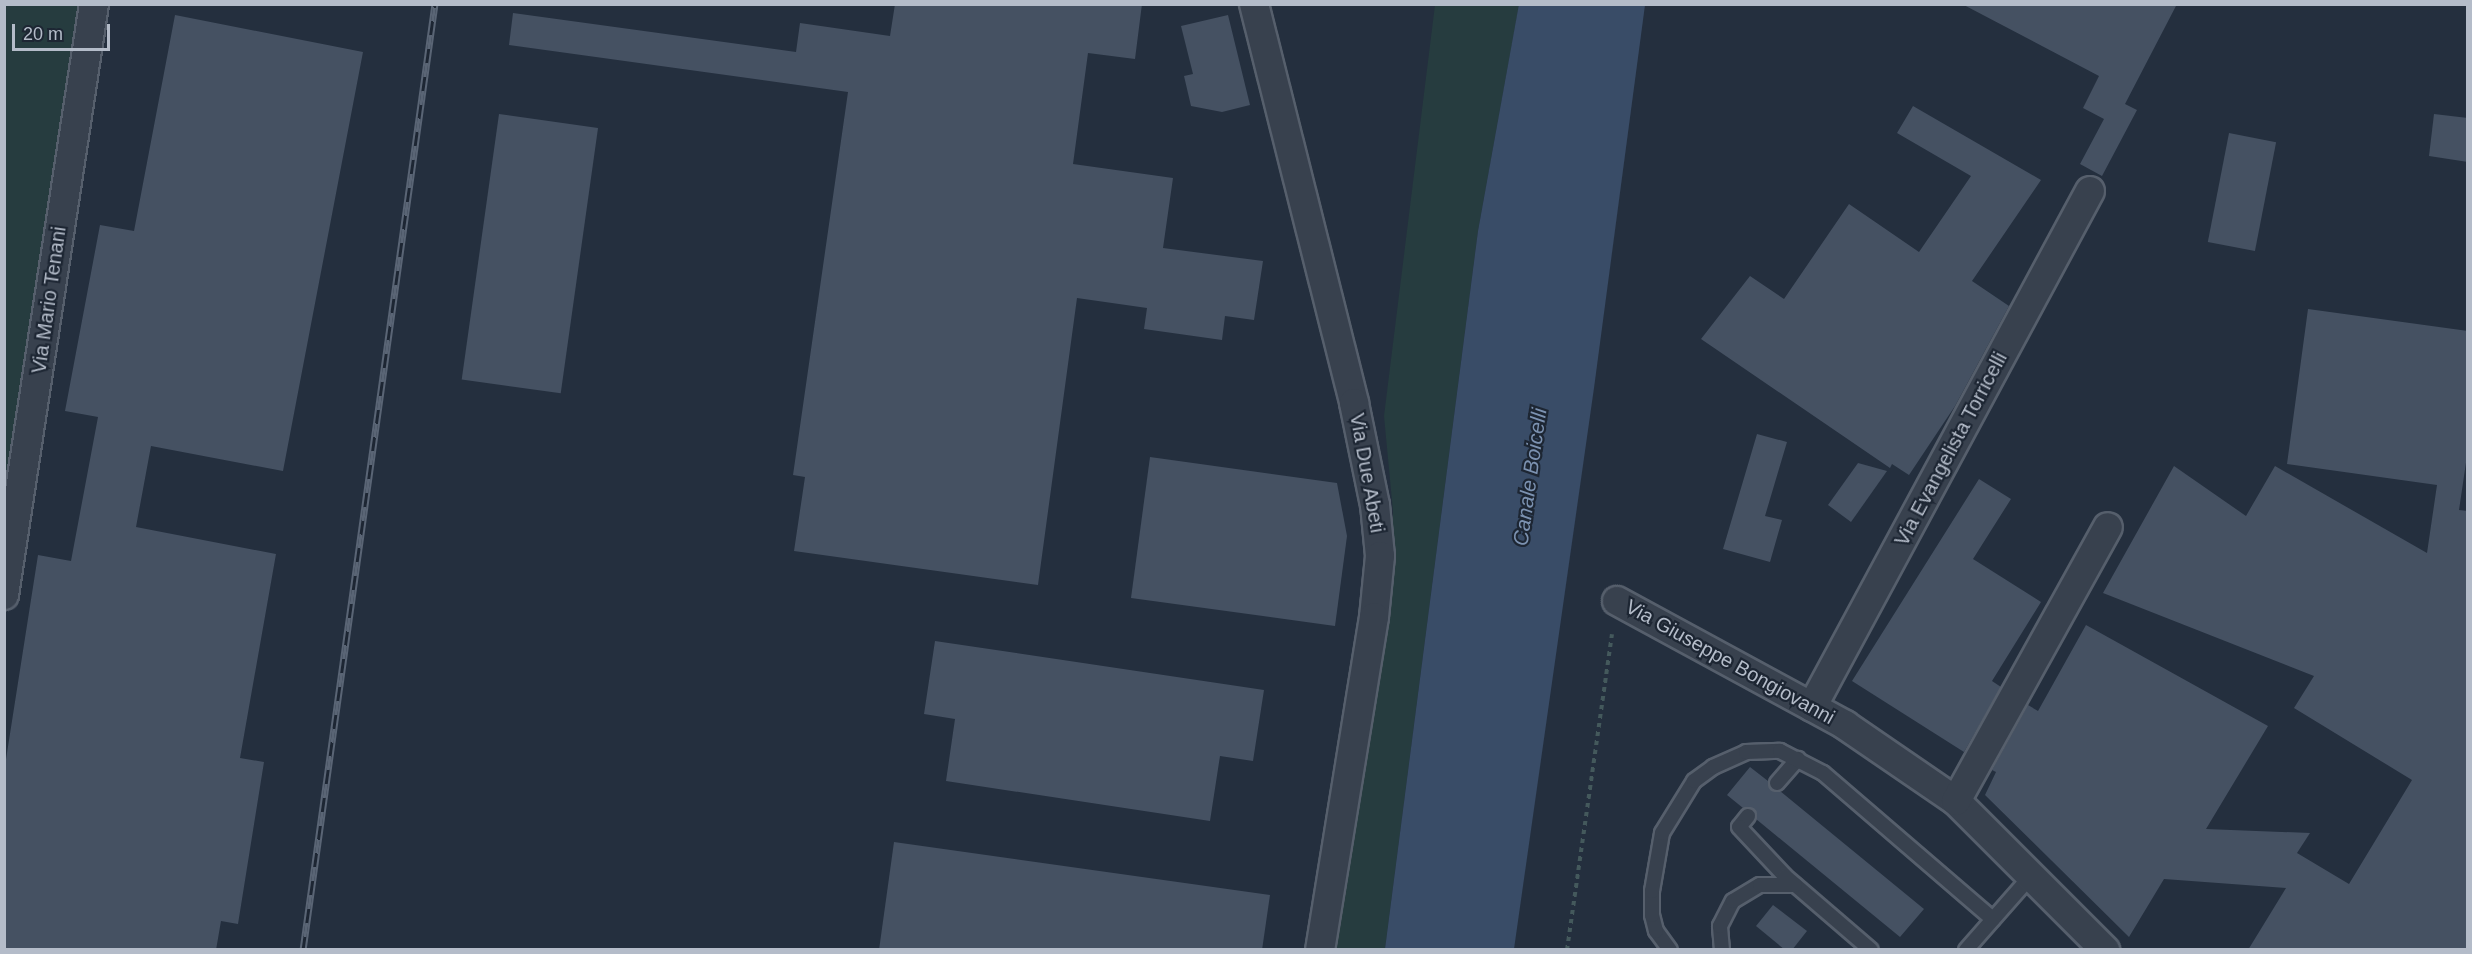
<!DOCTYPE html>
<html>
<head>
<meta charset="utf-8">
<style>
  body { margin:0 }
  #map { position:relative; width:2472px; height:954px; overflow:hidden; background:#242f3e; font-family:Arial,sans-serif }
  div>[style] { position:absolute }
  .green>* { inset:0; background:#263c3f }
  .water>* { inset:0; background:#394c67 }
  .building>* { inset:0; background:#455162; transform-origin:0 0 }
  .path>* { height:4px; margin-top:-2px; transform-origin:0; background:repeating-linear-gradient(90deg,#44595c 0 4.5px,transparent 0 9px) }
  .roads { filter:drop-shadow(2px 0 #565f6c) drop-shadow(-2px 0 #565f6c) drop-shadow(0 2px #565f6c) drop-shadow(0 -2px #565f6c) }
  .lane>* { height:14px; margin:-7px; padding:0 7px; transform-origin:7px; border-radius:7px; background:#38414e }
  .street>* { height:28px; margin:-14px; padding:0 14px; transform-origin:14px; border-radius:14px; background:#38414e }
  .rail>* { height:7px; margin-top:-3.5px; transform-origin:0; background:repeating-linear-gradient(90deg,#1d2633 0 14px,#5a6575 0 28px); box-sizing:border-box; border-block:2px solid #5a6575 }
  span { translate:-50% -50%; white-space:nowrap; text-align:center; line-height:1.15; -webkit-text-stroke:4.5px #1d2633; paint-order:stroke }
  .street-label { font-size:20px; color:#b4bcc9 }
  .water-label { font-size:21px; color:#7c92b1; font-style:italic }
  .frame { position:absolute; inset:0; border:6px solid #b4bcc9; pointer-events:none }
  .scale { position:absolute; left:12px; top:24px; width:98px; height:27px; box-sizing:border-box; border:3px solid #b4bcc9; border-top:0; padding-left:8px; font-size:18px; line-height:21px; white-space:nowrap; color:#b4bcc9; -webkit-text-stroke:4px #1d2633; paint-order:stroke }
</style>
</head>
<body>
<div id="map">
  <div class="green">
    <i style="clip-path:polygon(5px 5px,83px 5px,5px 490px)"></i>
    <i style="clip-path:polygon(1435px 5px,1519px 5px,1478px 231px,1385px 949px,1335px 950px,1392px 569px,1393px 511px,1384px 416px)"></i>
  </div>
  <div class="water">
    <i style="clip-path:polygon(1519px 4px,1645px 5px,1594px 388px,1514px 949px,1385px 949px,1478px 231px)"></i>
  </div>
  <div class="building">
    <i style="clip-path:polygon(895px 4px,1142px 4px,1135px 59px,1088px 53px,1073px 164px,1173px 178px,1163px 248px,1263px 261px,1254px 320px,1225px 316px,1222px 340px,1144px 329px,1147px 308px,1077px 298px,1038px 585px,794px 551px,805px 477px,793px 475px,848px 92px,509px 45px,513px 13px,796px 52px,800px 23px,890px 36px)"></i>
    <i style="clip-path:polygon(1962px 4px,2177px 4px,2125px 104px,2137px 110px,2102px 176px,2080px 164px,2104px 119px,2083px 108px,2099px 76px)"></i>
    <i style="clip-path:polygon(175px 15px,363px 52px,283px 471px,151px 446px,136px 527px,276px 554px,240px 758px,264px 762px,238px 924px,221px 921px,216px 950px,4px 950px,4px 772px,38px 555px,71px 561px,98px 417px,65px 411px,100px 225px,134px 231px)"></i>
    <i style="clip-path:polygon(1228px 15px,1250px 105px,1222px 112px,1191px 106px,1184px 76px,1193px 74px,1181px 26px)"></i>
    <i style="clip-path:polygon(1913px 106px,2041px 180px,1972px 281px,2009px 306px,1955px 406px,1909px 475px,1892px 464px,1890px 468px,1701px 339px,1750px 276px,1784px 299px,1849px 204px,1919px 252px,1971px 176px,1897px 133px)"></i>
    <i style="left:499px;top:114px;width:100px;height:268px;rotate:8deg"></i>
    <i style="clip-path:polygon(2434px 114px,2468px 118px,2468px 162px,2429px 156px)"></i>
    <i style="left:2229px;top:133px;width:48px;height:111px;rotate:11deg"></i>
    <i style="clip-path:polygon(2308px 309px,2468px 331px,2468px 449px,2459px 510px,2468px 511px,2468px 950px,2248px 950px,2286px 888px,2164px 879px,2129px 937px,1985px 795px,1996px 772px,1992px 770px,2028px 705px,2038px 711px,2086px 625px,2268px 726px,2206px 829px,2310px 833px,2297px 853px,2349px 884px,2412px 780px,2294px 708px,2314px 676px,2103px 593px,2174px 466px,2246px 516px,2275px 466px,2427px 553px,2437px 485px,2287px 464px)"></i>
    <i style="clip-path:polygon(1757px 434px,1787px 442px,1765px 516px,1782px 520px,1770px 562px,1723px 549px)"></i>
    <i style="clip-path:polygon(1150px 457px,1337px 483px,1347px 536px,1335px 626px,1131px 598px)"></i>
    <i style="clip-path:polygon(1858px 463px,1887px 471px,1851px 522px,1828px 505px)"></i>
    <i style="clip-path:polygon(1979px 479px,2011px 499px,1973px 559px,2041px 602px,1992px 681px,2001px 687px,1964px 752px,1852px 681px)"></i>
    <i style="clip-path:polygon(935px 641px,1264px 690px,1253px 761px,1220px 756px,1210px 821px,946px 781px,955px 719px,924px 714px)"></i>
    <i style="clip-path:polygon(1750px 767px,1768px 781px,1772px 790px,1780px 791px,1924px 909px,1900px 937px,1756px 819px,1754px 809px,1743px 808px,1727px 795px)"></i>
    <i style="clip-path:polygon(894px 842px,1270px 895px,1262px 950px,879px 950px)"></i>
    <i style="clip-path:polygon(1773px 905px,1807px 931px,1792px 950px,1785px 950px,1756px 926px)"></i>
  </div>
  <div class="path">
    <i style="left:1567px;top:950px;width:319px;rotate:-81.9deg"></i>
  </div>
  <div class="roads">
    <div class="lane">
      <i style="left:1777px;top:783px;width:32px;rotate:-49deg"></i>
      <i style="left:1748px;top:816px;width:14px;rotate:129deg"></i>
      <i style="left:1739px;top:827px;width:67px;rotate:46.8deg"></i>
      <i style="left:1785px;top:876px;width:113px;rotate:40.7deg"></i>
      <i style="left:1670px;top:950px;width:24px;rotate:-126deg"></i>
      <i style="left:1656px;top:931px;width:16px;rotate:-104deg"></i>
      <i style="left:1652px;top:915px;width:24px;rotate:-90deg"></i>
      <i style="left:1652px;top:891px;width:59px;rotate:-80.2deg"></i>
      <i style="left:1662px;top:833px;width:61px;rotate:-58.4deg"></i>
      <i style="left:1694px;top:781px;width:24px;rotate:-36deg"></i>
      <i style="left:1713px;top:767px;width:36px;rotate:-24deg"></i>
      <i style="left:1746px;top:752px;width:34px;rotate:-2deg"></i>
      <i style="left:1780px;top:751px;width:48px;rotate:27.1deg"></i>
      <i style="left:1823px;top:773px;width:224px;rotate:40.7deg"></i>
      <i style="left:1722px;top:950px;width:24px;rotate:-95deg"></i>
      <i style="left:1720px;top:926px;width:28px;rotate:-63deg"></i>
      <i style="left:1733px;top:901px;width:31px;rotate:-31deg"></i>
      <i style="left:1760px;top:885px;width:35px"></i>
      <i style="left:1966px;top:950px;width:98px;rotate:-48.7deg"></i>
    </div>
    <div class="street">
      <i style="left:1254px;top:4px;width:411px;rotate:75.9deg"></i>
      <i style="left:1354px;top:403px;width:104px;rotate:78.4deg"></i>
      <i style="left:1375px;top:505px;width:51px;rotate:84.4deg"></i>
      <i style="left:1380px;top:556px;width:61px;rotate:95.6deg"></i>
      <i style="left:1374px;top:617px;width:337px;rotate:99.2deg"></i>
      <i style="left:4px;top:595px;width:598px;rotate:-81.34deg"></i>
      <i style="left:1617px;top:601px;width:260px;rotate:28.5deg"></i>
      <i style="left:1845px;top:725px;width:135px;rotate:34.4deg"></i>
      <i style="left:1956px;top:801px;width:211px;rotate:45deg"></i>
      <i style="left:1812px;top:707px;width:586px;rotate:-61.69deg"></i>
      <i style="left:1956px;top:801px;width:313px;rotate:-61deg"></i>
    </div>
  </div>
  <div class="rail">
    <i style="left:303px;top:950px;width:955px;rotate:-82.06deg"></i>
  </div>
  <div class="street-label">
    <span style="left:49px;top:300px;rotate:-82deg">Via Mario Tenani</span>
    <span style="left:1951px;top:449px;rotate:-62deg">Via Evangelista Torricelli</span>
    <span style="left:1367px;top:473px;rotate:80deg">Via Due Abeti</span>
    <span style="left:1730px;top:662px;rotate:29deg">Via Giuseppe Bongiovanni</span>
  </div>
  <div class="water-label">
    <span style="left:1530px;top:477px;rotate:-82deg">Canale Boicelli</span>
  </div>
  <div class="frame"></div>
  <div class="scale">20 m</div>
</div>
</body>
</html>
